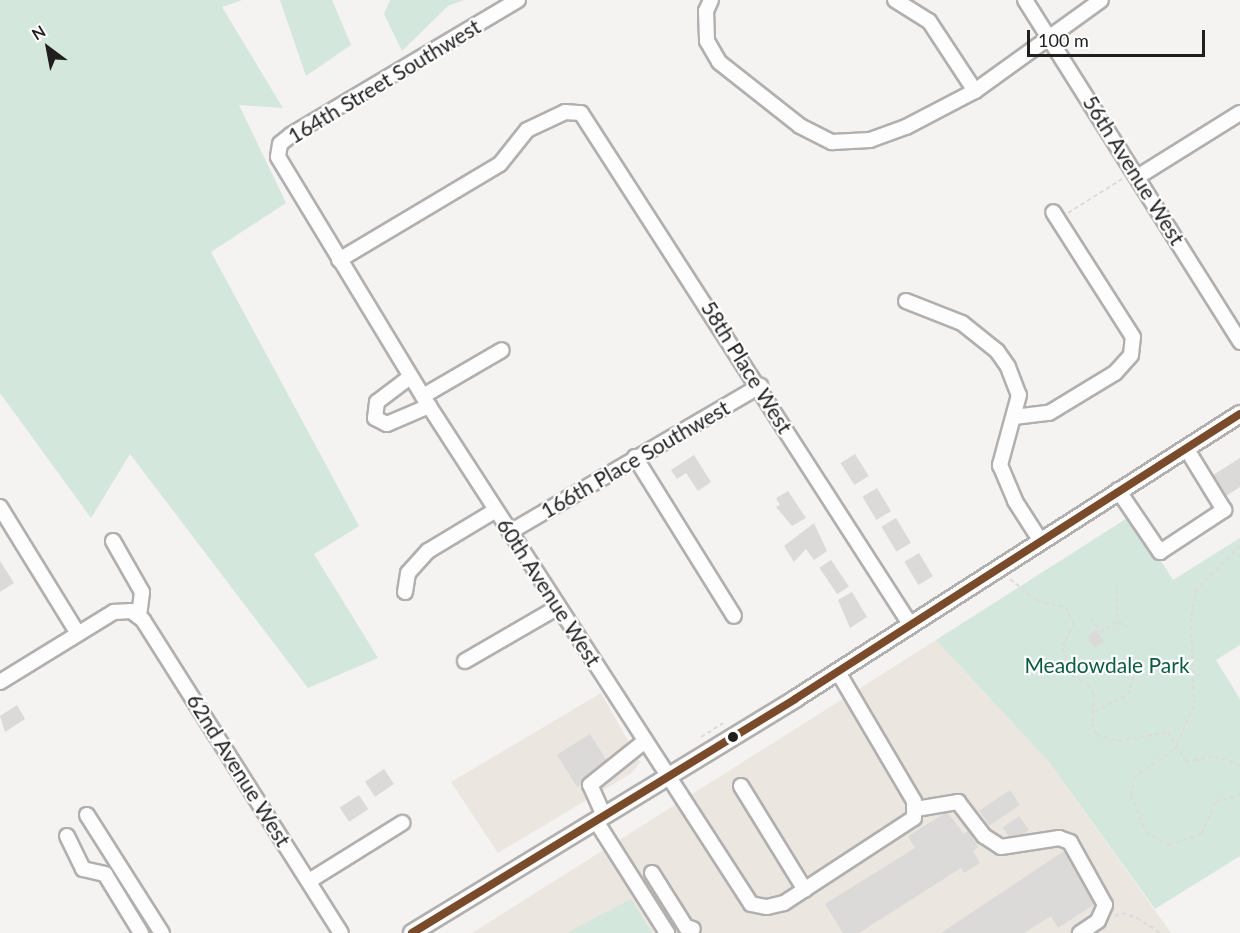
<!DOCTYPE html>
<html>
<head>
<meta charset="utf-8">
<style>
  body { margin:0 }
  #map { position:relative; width:1240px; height:933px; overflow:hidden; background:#f5f3f1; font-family:Lato,sans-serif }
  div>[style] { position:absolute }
  .built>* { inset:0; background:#ebe6e0 }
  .green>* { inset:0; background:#d3e7dc }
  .building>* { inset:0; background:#dbdad8; transform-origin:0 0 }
  .path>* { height:2px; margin-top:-1px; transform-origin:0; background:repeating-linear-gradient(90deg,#dcdbdb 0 4.5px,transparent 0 7.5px) }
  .roads { filter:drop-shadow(2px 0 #b2b0af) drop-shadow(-2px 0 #b2b0af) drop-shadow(0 2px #b2b0af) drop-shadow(0 -2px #b2b0af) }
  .minor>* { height:14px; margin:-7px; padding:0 7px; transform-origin:7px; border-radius:7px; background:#fefdfd }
  .major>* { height:16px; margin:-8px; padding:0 8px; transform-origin:8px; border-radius:8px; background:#fefdfd }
  .bus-1>* { height:8px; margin:-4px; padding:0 4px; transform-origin:4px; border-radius:4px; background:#7a4b2a }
  .dots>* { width:16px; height:16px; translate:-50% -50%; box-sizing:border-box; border:3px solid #fff; border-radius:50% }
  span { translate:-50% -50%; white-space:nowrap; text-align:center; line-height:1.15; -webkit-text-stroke:4.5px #fff; paint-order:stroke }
  .street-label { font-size:21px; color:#201f1e }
  .park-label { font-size:21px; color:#0b5c40 }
  .north { position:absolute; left:18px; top:18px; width:60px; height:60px; -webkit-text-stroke:4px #fff; paint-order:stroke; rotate:328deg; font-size:16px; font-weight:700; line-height:24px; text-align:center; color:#201f1e }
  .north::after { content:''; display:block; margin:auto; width:21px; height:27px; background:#201f1e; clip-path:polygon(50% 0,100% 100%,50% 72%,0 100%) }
  .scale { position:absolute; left:1027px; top:30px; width:178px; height:27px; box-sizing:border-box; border:3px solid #201f1e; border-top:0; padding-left:8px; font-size:18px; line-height:21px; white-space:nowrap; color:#201f1e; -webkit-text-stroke:4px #fff; paint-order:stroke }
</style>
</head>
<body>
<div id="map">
  <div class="built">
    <i style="clip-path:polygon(936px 640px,1049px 762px,1171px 933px,472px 933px)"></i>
    <i style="clip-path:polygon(601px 693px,640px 762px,632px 773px,498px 853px,451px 782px)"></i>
  </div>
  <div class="green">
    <i style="clip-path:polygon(0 0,242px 0,222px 7px,283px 108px,239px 105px,286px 203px,211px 252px,359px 526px,314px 554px,378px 658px,308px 688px,130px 454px,91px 518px,0 393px)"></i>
    <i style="clip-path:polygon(280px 0,332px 0,351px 45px,306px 76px)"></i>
    <i style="clip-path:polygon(390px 0,464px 0,448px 6px,402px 51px,384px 14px)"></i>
    <i style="clip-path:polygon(1132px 515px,1173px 580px,1240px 538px,1240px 645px,1216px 660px,1240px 699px,1240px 856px,1155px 909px,1049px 762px,936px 640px)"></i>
    <i style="clip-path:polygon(631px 899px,652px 933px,567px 933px)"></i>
  </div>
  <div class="building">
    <i style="left:855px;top:454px;width:26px;height:17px;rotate:58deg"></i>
    <i style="clip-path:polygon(694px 455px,711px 482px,698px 491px,686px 473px,677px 479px,671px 470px)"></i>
    <i style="clip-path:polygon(1240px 458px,1240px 487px,1223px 498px,1210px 477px)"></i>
    <i style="left:877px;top:488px;width:27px;height:17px;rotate:59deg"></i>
    <i style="clip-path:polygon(788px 491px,806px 518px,792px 526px,776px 507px,780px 505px,776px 498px)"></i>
    <i style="left:896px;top:518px;width:29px;height:17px;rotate:59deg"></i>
    <i style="clip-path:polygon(814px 523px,827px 551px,814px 560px,806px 549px,794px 562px,784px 546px)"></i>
    <i style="left:919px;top:553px;width:27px;height:17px;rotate:59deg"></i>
    <i style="left:831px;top:560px;width:32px;height:14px;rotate:56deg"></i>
    <i style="clip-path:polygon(0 561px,14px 583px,0 592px)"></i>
    <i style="clip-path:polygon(852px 592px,867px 617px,850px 628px,838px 600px)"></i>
    <i style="left:1096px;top:630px;width:14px;height:11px;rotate:56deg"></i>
    <i style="clip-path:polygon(17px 705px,25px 719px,5px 732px,0 716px)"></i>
    <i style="left:590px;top:734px;width:38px;height:39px;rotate:58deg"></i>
    <i style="left:384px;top:769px;width:18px;height:23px;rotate:56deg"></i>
    <i style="left:1010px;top:790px;width:18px;height:37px;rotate:56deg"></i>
    <i style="left:359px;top:795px;width:17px;height:23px;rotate:57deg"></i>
    <i style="clip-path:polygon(947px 812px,964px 834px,968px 831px,978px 847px,973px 851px,980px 863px,964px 873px,961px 868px,859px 933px,843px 933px,825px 904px,915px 848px,908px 836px)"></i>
    <i style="left:1019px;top:816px;width:17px;height:20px;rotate:54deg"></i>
    <i style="clip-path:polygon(1067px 849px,1098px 902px,1058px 928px,1051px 916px,1024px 933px,941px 933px)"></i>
  </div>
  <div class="path">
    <i style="left:1068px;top:213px;width:64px;rotate:-32.2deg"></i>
    <i style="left:1240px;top:546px;width:62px;rotate:135.7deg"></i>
    <i style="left:1196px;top:589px;width:29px;rotate:100deg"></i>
    <i style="left:1191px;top:618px;width:88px;rotate:88deg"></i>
    <i style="left:1194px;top:706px;width:48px;rotate:114.4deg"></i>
    <i style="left:1174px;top:750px;width:47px;rotate:146.3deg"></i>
    <i style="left:1135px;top:776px;width:19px;rotate:102deg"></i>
    <i style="left:1131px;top:795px;width:40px;rotate:68deg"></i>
    <i style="left:1146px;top:832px;width:26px;rotate:31deg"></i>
    <i style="left:1168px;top:845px;width:36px;rotate:-18deg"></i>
    <i style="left:1202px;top:834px;width:35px;rotate:-68deg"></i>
    <i style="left:1215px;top:802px;width:26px;rotate:-16deg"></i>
    <i style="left:1010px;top:579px;width:35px;rotate:39deg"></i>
    <i style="left:1037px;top:601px;width:29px;rotate:12deg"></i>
    <i style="left:1065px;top:607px;width:17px;rotate:59deg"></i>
    <i style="left:1074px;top:622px;width:29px;rotate:115deg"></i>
    <i style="left:1062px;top:648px;width:30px;rotate:70deg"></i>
    <i style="left:1072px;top:676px;width:18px;rotate:27deg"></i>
    <i style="left:1088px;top:684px;width:13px;rotate:61deg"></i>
    <i style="left:1094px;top:695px;width:28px;rotate:94deg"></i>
    <i style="left:1092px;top:723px;width:13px;rotate:67deg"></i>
    <i style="left:1097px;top:735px;width:22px;rotate:16deg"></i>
    <i style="left:1118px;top:741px;width:51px;rotate:-10.2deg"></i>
    <i style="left:1168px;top:732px;width:35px;rotate:59deg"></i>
    <i style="left:1186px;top:762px;width:30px;rotate:-12deg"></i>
    <i style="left:1215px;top:756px;width:27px;rotate:20deg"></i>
    <i style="left:1117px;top:583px;width:39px;rotate:89deg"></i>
    <i style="left:1118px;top:622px;width:13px;rotate:27deg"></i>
    <i style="left:1091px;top:618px;width:17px;rotate:57deg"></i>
    <i style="left:1100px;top:632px;width:19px;rotate:-28deg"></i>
    <i style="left:1094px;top:712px;width:38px;rotate:-27deg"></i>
    <i style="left:1128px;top:695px;width:27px;rotate:-73deg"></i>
    <i style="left:701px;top:737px;width:26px;rotate:-32deg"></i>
    <i style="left:1115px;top:916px;width:8px;rotate:-23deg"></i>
    <i style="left:1122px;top:913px;width:16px;rotate:18deg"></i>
    <i style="left:1137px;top:918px;width:27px;rotate:33deg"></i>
  </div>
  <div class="roads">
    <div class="minor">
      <i style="left:518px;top:0;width:264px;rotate:149.3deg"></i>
      <i style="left:291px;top:135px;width:14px;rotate:141deg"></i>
      <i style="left:280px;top:144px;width:13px;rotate:99deg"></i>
      <i style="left:278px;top:157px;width:291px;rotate:58.8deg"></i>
      <i style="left:429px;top:406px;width:593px;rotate:57.11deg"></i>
      <i style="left:751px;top:904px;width:16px;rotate:11deg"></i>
      <i style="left:767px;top:907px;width:17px;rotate:-13deg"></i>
      <i style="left:784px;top:903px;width:155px;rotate:-33.2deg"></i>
      <i style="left:914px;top:818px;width:17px;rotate:-90deg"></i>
      <i style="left:914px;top:801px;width:150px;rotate:-120.5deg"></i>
      <i style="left:711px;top:0;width:12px;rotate:114deg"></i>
      <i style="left:706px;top:11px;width:30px;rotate:88deg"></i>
      <i style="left:707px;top:41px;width:24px;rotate:60deg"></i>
      <i style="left:719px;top:62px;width:103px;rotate:38.3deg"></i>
      <i style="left:800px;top:126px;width:36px;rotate:27deg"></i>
      <i style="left:832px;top:142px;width:38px;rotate:-3deg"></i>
      <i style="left:870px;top:140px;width:38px;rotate:-20deg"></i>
      <i style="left:906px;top:127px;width:78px;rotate:-27.6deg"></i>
      <i style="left:975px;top:91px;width:155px;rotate:-35.8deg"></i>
      <i style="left:895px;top:0;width:40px;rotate:32deg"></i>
      <i style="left:929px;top:21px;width:84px;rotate:56.7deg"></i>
      <i style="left:1025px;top:0;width:404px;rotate:57.8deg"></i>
      <i style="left:1139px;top:176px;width:119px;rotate:-32deg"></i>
      <i style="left:339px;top:260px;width:187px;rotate:-30.8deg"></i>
      <i style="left:500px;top:164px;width:43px;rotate:-51.5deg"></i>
      <i style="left:527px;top:130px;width:42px;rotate:-25.3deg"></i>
      <i style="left:565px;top:112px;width:16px;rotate:4deg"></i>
      <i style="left:581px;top:113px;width:608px;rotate:57.23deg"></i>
      <i style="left:906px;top:301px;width:60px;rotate:21.4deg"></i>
      <i style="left:962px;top:323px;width:45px;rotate:38.7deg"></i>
      <i style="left:997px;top:351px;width:19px;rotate:55deg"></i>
      <i style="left:1008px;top:367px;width:30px;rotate:69deg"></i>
      <i style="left:1019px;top:395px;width:73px;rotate:105.2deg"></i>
      <i style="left:1000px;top:465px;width:39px;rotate:67deg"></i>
      <i style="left:1015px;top:501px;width:46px;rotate:57.3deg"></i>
      <i style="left:410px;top:377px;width:41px;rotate:142.9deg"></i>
      <i style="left:377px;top:402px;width:16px;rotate:97deg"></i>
      <i style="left:375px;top:418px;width:13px;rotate:27deg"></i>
      <i style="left:387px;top:424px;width:46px;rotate:-23.2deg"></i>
      <i style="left:423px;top:396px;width:91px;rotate:-30.2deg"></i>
      <i style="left:1014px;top:417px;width:35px;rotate:-7deg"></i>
      <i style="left:1049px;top:413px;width:77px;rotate:-31.2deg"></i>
      <i style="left:1115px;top:373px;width:24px;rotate:-48deg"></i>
      <i style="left:1131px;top:355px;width:18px;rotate:-84deg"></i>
      <i style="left:1133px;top:337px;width:148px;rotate:-122.6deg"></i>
      <i style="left:635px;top:457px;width:187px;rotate:58.1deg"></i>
      <i style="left:1118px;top:490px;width:75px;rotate:55.9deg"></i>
      <i style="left:1160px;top:552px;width:77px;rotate:-33.3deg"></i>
      <i style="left:1224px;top:510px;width:73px;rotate:-121.5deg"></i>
      <i style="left:0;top:507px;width:149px;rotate:58.4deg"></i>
      <i style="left:510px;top:532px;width:290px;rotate:-30.3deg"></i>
      <i style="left:113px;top:541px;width:59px;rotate:60.4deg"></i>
      <i style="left:142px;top:592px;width:25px;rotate:97deg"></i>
      <i style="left:405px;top:592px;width:19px;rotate:-81deg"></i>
      <i style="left:408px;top:573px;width:30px;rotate:-48deg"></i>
      <i style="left:428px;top:551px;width:79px;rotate:-31.1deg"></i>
      <i style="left:465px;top:661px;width:108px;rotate:-30.1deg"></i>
      <i style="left:0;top:682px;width:134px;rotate:-31.6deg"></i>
      <i style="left:114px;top:612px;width:17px;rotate:-3deg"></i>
      <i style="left:131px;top:611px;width:15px;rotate:37deg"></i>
      <i style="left:143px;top:620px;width:370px;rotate:57.7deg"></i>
      <i style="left:741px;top:786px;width:122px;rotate:58.4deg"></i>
      <i style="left:916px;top:809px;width:43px;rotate:-9.5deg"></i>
      <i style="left:958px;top:802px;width:43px;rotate:52.6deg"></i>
      <i style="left:984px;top:836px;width:20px;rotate:33deg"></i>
      <i style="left:1001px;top:847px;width:59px;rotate:-8.8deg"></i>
      <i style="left:1059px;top:838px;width:12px;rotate:20deg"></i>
      <i style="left:1070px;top:842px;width:72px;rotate:60.9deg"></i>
      <i style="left:1105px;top:905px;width:17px;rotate:114deg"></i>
      <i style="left:1098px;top:921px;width:22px;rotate:146deg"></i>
      <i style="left:87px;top:815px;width:140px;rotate:57.6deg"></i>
      <i style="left:604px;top:816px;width:34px;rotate:-114deg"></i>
      <i style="left:590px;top:785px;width:70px;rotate:-38.7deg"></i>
      <i style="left:596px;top:821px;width:133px;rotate:57.6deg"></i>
      <i style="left:67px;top:836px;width:37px;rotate:64deg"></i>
      <i style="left:83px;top:869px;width:23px;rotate:13deg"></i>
      <i style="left:105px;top:874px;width:69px;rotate:58.6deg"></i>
      <i style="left:652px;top:873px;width:64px;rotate:57.8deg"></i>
      <i style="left:686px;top:927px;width:7px;rotate:16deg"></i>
      <i style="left:309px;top:881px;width:110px;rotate:-31.9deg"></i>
    </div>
    <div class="major">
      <i style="left:412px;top:933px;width:449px;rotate:-31.4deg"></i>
      <i style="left:795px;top:699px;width:528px;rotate:-32.64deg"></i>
    </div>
  </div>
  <div class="bus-1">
    <i style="left:412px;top:933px;width:449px;rotate:-31.4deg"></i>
    <i style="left:795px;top:699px;width:528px;rotate:-32.64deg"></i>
  </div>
  <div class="dots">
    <i style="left:733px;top:737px;background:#201f1e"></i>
  </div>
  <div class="street-label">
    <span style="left:384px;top:81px;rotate:-31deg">164th Street Southwest</span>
    <span style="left:1134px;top:170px;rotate:58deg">56th Avenue West</span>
    <span style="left:747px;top:367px;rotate:58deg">58th Place West</span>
    <span style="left:635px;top:459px;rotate:-30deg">166th Place Southwest</span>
    <span style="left:549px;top:592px;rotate:57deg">60th Avenue West</span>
    <span style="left:239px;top:770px;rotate:58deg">62nd Avenue West</span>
  </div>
  <div class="park-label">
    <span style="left:1107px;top:665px">Meadowdale Park</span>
  </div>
  <div class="north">N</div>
  <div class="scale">100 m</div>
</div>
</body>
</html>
